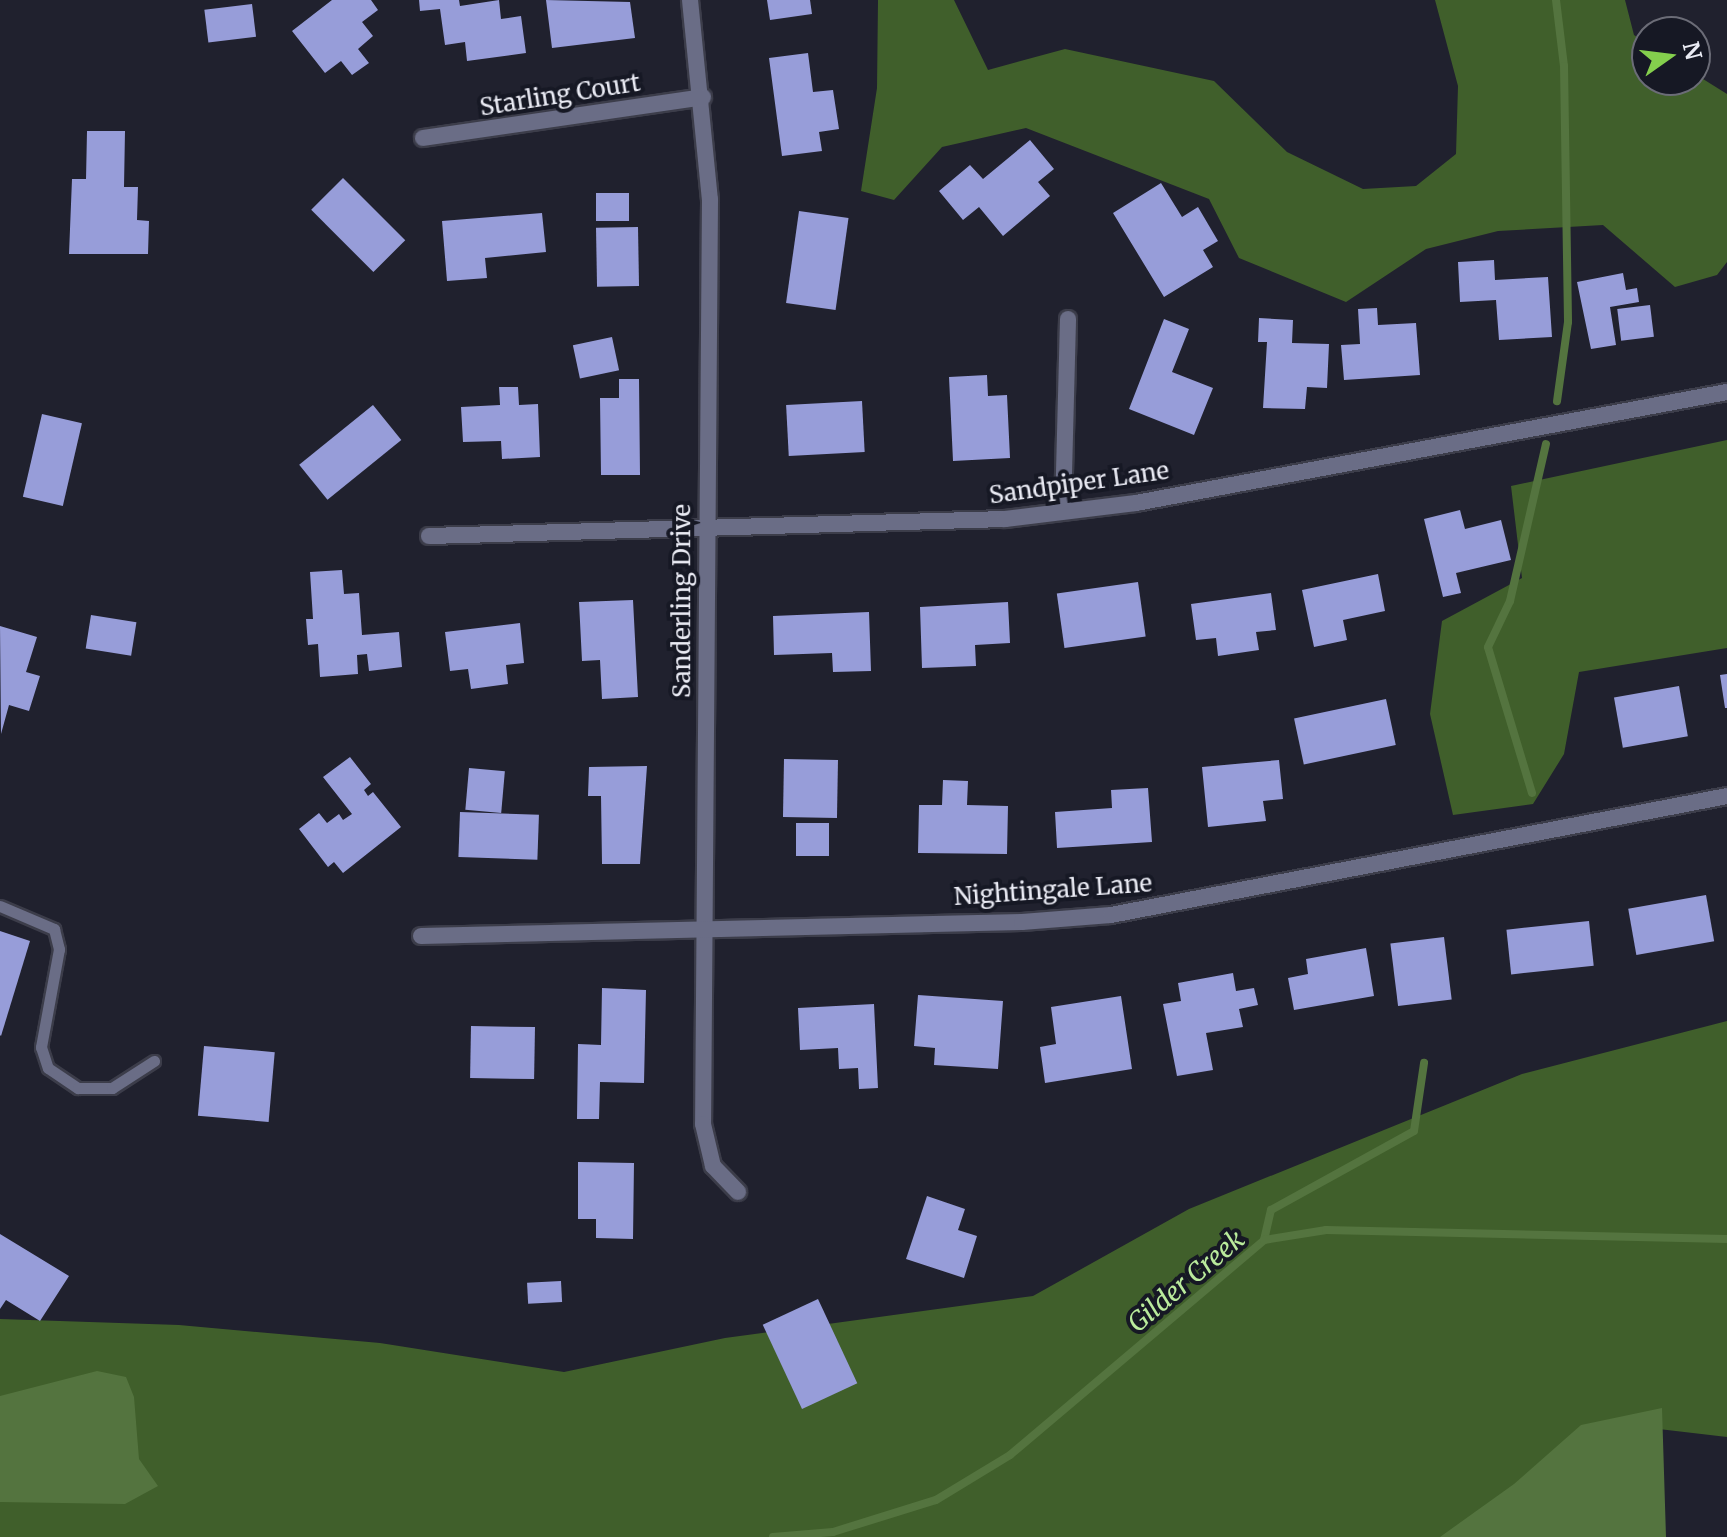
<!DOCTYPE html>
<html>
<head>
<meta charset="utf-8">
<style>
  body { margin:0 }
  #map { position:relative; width:1727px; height:1537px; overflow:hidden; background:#20212e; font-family:Merriweather,serif }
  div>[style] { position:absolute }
  .forest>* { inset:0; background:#405f2b }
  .water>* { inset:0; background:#54743f }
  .stream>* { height:8px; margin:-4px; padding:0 4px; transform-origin:4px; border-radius:4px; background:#54743f }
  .building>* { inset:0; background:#979dd9; transform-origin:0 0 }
  .roads { filter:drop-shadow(2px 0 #3c3d4a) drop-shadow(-2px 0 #3c3d4a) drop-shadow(0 2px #3c3d4a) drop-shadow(0 -2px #3c3d4a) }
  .lane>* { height:11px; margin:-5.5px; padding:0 5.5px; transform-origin:5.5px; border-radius:5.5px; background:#6a6d86 }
  .street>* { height:16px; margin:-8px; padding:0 8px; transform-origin:8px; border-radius:8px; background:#6a6d86 }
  span { translate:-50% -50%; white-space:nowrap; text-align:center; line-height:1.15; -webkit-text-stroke:8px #161824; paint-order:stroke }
  .street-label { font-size:24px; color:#eaebf4 }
  .water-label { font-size:26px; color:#baeb9c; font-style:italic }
  .north { position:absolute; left:1631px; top:16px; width:80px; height:80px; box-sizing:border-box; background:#161824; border:2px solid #6b6c77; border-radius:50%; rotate:76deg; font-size:22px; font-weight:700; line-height:32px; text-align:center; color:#eaebf4 }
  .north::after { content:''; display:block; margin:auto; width:28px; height:36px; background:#84cf4d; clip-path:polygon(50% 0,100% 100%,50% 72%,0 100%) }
</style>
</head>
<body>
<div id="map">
  <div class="forest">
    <i style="clip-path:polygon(878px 0,954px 0,988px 70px,1065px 49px,1214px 81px,1287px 152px,1363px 189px,1416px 186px,1456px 154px,1458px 86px,1435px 0,1625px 0,1634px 35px,1647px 44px,1647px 80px,1695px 80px,1695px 74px,1727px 94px,1727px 262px,1717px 275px,1675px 287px,1603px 225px,1498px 231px,1426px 249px,1346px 302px,1239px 258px,1209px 199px,1026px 128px,942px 147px,894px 200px,861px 191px,877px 88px)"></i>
    <i style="clip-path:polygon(1727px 440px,1727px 648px,1579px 672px,1564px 754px,1533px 804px,1453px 815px,1430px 714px,1442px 621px,1522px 578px,1511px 486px)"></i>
    <i style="clip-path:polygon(1727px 1021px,1727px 1437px,1616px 1424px,1497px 1537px,0 1537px,0 1319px,179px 1325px,380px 1343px,564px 1372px,725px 1338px,1033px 1296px,1189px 1209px,1522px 1074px)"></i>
  </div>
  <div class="water">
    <i style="clip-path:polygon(97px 1371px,126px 1377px,134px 1397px,139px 1459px,158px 1486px,125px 1504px,0 1502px,0 1396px)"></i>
    <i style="clip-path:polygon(1662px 1408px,1666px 1537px,1440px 1537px,1514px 1484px,1581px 1425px)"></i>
  </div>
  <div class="stream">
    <i style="left:1556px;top:0;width:66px;rotate:83.1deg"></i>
    <i style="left:1564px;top:66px;width:256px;rotate:89.1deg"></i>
    <i style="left:1568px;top:322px;width:80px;rotate:97.9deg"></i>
    <i style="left:1532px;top:793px;width:152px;rotate:-106.8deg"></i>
    <i style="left:1488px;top:647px;width:51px;rotate:-64.4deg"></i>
    <i style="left:1510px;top:601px;width:161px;rotate:-77.1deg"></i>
    <i style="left:1264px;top:1240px;width:31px;rotate:-77deg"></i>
    <i style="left:1271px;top:1210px;width:163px;rotate:-28.9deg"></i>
    <i style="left:1414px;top:1131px;width:69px;rotate:-81.6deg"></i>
    <i style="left:773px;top:1537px;width:60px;rotate:-4.8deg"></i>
    <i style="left:833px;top:1532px;width:108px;rotate:-17.3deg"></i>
    <i style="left:936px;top:1500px;width:87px;rotate:-31.3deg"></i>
    <i style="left:1010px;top:1455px;width:333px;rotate:-40.2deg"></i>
    <i style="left:1264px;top:1240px;width:63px;rotate:-9.2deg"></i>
    <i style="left:1326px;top:1230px;width:401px;rotate:1.3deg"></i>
  </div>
  <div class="building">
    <i style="clip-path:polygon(332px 0,371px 0,378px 10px,362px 22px,373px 36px,358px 49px,369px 63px,352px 75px,341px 61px,325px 73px,292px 31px)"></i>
    <i style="clip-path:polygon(419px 0,459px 0,460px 6px,499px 0,501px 19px,521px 16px,526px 53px,467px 61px,465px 42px,445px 45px,440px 9px,420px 11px)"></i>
    <i style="clip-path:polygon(546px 0,630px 2px,635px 38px,552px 48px)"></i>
    <i style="clip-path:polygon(767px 0,810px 0,812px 14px,770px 20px)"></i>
    <i style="left:252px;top:4px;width:33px;height:48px;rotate:83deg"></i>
    <i style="clip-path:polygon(808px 53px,813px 92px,833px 90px,839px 129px,819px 132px,822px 151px,782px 156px,769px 58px)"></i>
    <i style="clip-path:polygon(87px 131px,125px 131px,124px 187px,138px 187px,137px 220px,149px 221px,148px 254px,69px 254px,72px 179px,86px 179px)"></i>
    <i style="clip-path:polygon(1030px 140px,1054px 169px,1038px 182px,1050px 196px,1003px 236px,979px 207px,963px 220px,939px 191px,970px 165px,983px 179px)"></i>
    <i style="left:343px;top:178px;width:88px;height:45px;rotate:45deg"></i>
    <i style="clip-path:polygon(1161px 183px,1182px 217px,1198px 207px,1218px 241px,1203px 250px,1213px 267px,1164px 297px,1113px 213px)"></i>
    <i style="left:629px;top:193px;width:28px;height:33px;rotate:90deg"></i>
    <i style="left:799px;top:211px;width:50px;height:93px;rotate:8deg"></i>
    <i style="clip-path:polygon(542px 213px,546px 252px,485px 258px,487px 278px,447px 281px,442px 221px)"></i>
    <i style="left:638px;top:227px;width:59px;height:42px;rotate:89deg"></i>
    <i style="clip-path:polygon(1494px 260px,1495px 280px,1548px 277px,1552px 337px,1499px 340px,1496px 300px,1460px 302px,1458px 262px)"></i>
    <i style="clip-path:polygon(1623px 273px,1626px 290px,1637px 288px,1639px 302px,1610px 307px,1616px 345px,1591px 349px,1577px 282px)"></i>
    <i style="left:1650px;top:305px;width:32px;height:33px;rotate:83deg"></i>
    <i style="clip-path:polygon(1377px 308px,1378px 325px,1416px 323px,1420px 375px,1344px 380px,1341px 345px,1360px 344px,1358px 309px)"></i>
    <i style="clip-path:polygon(1259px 318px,1293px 320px,1292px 343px,1329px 344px,1327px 388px,1307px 387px,1305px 409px,1263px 408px,1267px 342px,1258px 342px)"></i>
    <i style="clip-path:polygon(1164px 319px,1189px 329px,1172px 372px,1213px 388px,1194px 435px,1129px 409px)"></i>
    <i style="left:612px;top:337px;width:34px;height:40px;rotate:78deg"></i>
    <i style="clip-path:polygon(987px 375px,988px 396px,1007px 395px,1010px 458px,953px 461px,949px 377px)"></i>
    <i style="clip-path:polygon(619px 379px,639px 379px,640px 475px,601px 475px,600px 398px,619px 398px)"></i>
    <i style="clip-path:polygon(499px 387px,518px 387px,519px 405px,538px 404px,540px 457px,502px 459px,501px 441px,463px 442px,461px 407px,500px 405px)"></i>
    <i style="left:862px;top:401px;width:51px;height:76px;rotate:87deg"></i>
    <i style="left:373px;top:405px;width:45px;height:95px;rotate:51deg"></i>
    <i style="left:42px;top:414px;width:41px;height:85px;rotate:13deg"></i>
    <i style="clip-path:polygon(1460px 510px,1465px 529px,1501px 520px,1511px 560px,1456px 573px,1461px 593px,1443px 597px,1424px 519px)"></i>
    <i style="clip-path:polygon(342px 570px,344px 594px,359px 593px,362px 635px,399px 632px,402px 667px,369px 671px,367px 654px,357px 655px,358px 674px,320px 677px,318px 644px,308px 645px,306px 619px,313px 619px,310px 572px)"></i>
    <i style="clip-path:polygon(1378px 574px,1385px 611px,1343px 620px,1347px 640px,1314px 647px,1302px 590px)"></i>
    <i style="left:1138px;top:582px;width:55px;height:82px;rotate:82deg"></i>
    <i style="clip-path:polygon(1271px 593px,1276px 630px,1256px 632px,1259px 650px,1218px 656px,1216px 638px,1196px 640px,1191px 604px)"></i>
    <i style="clip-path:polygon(633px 600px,638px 697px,602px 699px,600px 660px,582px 661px,579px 602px)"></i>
    <i style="clip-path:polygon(1008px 602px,1010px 643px,975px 645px,976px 666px,922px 668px,920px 607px)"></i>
    <i style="clip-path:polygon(869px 612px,871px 671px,833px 672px,832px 653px,774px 655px,773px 616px)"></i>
    <i style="left:91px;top:615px;width:46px;height:34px;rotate:9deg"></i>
    <i style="clip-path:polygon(520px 623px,524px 663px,506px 665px,508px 684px,471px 689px,468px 669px,450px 671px,445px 632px)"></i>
    <i style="clip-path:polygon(0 626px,37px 637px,26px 672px,40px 676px,29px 711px,9px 705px,1px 734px)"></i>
    <i style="clip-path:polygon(1727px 674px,1727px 708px,1725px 708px,1720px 675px)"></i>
    <i style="left:1679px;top:686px;width:51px;height:66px;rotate:80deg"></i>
    <i style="left:1386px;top:699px;width:47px;height:94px;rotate:78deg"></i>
    <i style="clip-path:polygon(350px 757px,371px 784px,364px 790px,368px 796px,373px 792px,401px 827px,343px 873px,334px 862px,328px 867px,299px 829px,319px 813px,327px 823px,339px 814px,343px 820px,352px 814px,323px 777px)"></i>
    <i style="left:784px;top:759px;width:54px;height:58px;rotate:1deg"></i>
    <i style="clip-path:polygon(1279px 760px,1283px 799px,1263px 801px,1266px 821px,1208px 827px,1202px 767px)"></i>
    <i style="clip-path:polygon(647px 766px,640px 864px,602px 864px,601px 796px,588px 796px,589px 767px)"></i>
    <i style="left:469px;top:768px;width:36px;height:42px;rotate:5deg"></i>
    <i style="clip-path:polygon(943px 780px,968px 781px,967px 805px,1008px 806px,1007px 854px,918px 853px,919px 805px,942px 805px)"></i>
    <i style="clip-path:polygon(1148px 788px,1152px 842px,1057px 848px,1055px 812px,1112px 808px,1111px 790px)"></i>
    <i style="left:460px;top:812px;width:79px;height:45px;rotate:2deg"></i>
    <i style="left:796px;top:823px;width:33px;height:33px"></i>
    <i style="left:1706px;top:895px;width:47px;height:79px;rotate:80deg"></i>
    <i style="left:1589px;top:921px;width:45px;height:83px;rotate:84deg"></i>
    <i style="clip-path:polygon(0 931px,30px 941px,1px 1036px,0 1035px)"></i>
    <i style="left:1444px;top:937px;width:63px;height:54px;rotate:83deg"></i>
    <i style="clip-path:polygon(1366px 948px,1374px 996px,1294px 1010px,1288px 978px,1308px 974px,1306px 959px)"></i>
    <i style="clip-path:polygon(1233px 973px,1236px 991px,1254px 988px,1258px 1005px,1239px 1009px,1243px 1027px,1206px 1033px,1213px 1070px,1177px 1076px,1163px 1004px,1181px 1001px,1178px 983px)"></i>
    <i style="clip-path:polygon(602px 988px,646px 990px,644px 1083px,600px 1082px,599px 1119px,577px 1119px,578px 1044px,601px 1045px)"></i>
    <i style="clip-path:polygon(918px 995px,1003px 1001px,998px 1069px,934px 1065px,935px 1048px,914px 1046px)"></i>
    <i style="clip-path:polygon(1121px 996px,1132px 1069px,1045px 1083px,1040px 1047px,1056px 1044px,1051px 1007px)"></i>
    <i style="clip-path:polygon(874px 1004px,878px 1088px,859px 1089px,858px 1068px,839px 1069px,838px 1048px,800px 1050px,798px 1008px)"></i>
    <i style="left:471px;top:1026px;width:64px;height:52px;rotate:1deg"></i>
    <i style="left:204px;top:1046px;width:71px;height:70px;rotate:5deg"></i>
    <i style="clip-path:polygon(578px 1162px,634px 1163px,633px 1239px,596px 1238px,596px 1219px,578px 1219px)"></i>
    <i style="clip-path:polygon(927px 1196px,965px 1209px,958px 1230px,977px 1236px,964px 1278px,906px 1259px)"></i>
    <i style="clip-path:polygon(0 1234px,69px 1276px,40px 1321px,6px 1300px,0 1309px)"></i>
    <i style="left:561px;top:1281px;width:21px;height:34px;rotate:87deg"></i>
    <i style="left:818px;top:1299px;width:93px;height:61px;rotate:65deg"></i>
  </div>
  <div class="roads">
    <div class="lane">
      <i style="left:0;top:906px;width:59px;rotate:23.1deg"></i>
      <i style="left:54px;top:929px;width:21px;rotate:76deg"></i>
      <i style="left:59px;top:949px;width:100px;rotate:100.4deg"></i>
      <i style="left:41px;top:1047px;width:22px;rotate:72deg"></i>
      <i style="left:48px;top:1068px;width:36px;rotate:34deg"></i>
      <i style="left:78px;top:1088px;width:34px"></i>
      <i style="left:112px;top:1088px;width:50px;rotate:-32.7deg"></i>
    </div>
    <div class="street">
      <i style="left:690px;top:0;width:200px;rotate:84.3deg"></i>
      <i style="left:710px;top:199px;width:925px;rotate:90.43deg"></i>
      <i style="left:703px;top:1124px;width:43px;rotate:76.6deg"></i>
      <i style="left:713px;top:1166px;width:36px;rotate:46deg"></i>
      <i style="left:423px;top:138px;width:283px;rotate:-8.3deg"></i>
      <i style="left:1063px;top:511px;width:192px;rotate:-88.5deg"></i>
      <i style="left:429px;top:536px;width:576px;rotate:-1.69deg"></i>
      <i style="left:1005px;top:519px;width:132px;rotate:-7deg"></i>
      <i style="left:1136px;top:503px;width:601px;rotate:-10.64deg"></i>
      <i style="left:421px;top:936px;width:601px;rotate:-1.33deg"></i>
      <i style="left:1022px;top:922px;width:89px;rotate:-4.5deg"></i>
      <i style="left:1111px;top:915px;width:627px;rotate:-10.93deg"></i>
    </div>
  </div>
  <div class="street-label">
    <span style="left:560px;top:95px;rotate:-9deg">Starling Court</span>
    <span style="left:1079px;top:483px;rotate:-8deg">Sandpiper Lane</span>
    <span style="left:682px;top:601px;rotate:-90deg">Sanderling Drive</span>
    <span style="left:1053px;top:890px;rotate:-4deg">Nightingale Lane</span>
  </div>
  <div class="water-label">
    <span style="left:1186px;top:1281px;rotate:-40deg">Gilder Creek</span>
  </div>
  <div class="north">N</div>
</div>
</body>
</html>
